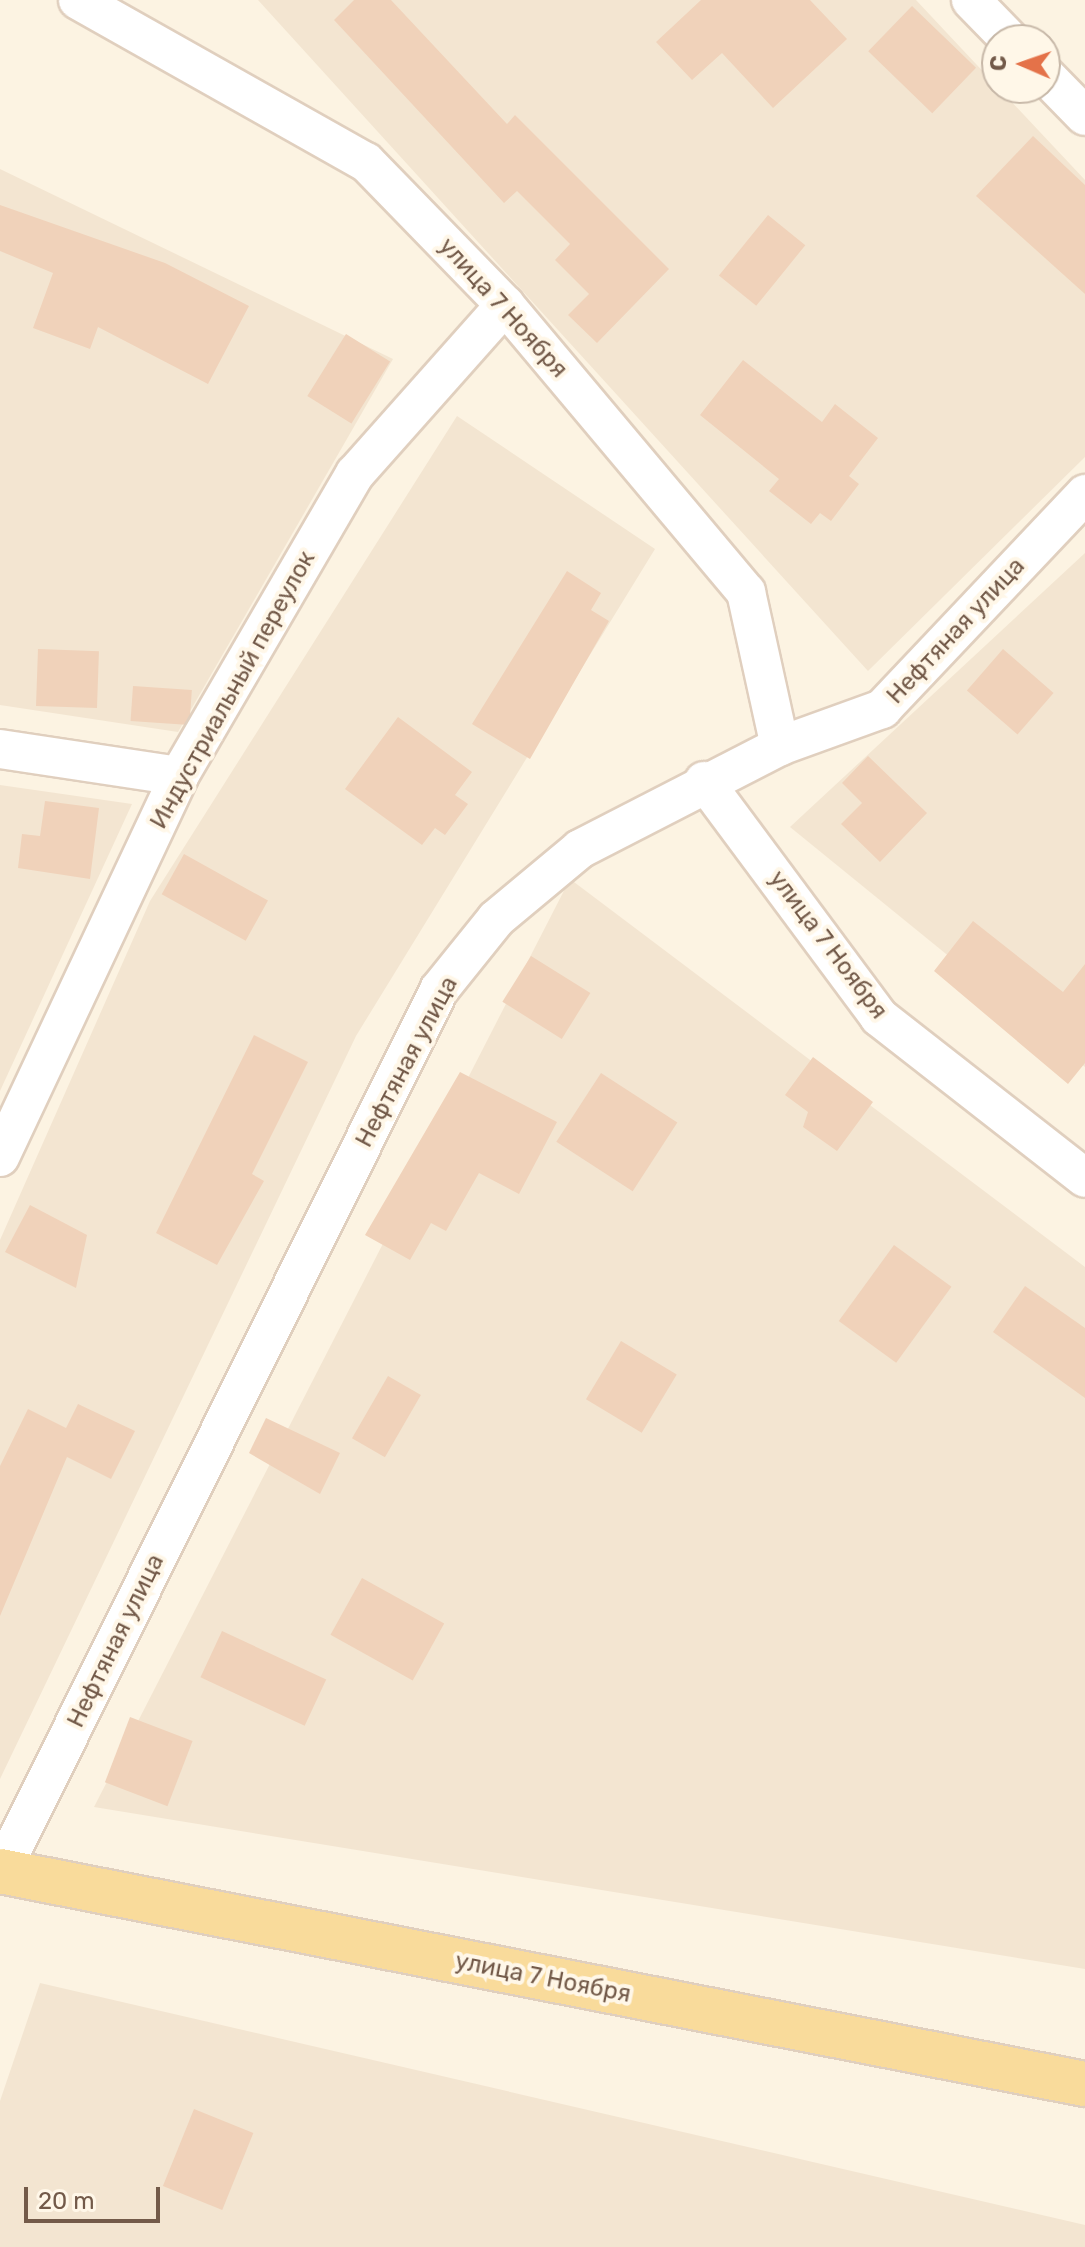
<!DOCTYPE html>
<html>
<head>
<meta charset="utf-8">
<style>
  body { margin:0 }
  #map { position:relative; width:1085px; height:2247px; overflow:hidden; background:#fcf3e2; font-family:Rubik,sans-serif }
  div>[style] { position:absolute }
  .residential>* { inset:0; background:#f3e5d1 }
  .building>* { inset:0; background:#f0d2ba; transform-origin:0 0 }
  .roads { filter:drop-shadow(2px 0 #e0cfbe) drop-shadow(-2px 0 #e0cfbe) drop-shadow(0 2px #e0cfbe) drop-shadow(0 -2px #e0cfbe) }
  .street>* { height:38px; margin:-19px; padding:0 19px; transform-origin:19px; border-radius:19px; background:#fff }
  .primary>* { height:44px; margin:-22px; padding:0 22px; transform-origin:22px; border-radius:22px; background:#f9db9b }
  span { translate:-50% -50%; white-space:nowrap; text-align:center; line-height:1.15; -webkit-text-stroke:8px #fff7e8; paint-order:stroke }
  .street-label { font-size:24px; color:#735a49 }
  .north { position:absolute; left:981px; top:24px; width:80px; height:80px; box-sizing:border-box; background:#fff7e8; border:2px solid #c7b8a8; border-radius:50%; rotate:272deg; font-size:22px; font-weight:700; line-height:32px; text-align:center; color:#735a49 }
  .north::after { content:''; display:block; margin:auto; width:28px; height:36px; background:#e47249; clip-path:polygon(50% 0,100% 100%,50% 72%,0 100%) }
  .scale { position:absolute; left:24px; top:2187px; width:136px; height:36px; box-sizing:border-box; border:4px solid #735a49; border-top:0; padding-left:10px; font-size:24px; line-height:28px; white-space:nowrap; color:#735a49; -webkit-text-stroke:6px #fff7e8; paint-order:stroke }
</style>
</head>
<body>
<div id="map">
  <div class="residential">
    <i style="clip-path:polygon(258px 0,916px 0,1085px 180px,1085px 457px,868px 671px)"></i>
    <i style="clip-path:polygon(0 169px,393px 359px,178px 732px,0 705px)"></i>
    <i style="clip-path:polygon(457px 416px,655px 549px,356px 1036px,0 1779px,0 1240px,150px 901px)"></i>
    <i style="clip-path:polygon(1085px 553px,1085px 1067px,790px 827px)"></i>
    <i style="clip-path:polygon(0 785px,132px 804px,0 1091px)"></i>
    <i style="clip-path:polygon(570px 879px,1085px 1267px,1085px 1969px,94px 1807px)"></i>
    <i style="clip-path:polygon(40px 1983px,1085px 2225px,1085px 2247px,0 2247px,0 2101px)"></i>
  </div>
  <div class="building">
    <i style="clip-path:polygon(354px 0,391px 0,507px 124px,515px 115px,669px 269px,597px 343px,568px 315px,589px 294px,555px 260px,570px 244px,517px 191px,504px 203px,334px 20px)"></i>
    <i style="clip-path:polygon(701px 0,810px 0,847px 39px,773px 108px,722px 53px,692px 80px,656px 42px)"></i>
    <i style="left:912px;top:6px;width:89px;height:63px;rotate:44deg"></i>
    <i style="clip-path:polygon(1033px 136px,1085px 185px,1085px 294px,976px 196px)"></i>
    <i style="clip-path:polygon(0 205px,165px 263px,249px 306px,208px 384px,98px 327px,90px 349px,33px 328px,53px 273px,0 251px)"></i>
    <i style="left:768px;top:215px;width:48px;height:78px;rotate:39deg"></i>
    <i style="left:346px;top:334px;width:52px;height:73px;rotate:32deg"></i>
    <i style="clip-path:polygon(743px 360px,822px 422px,835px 404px,878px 438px,849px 476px,859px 484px,831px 521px,820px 513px,811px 524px,769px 491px,779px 479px,700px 415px)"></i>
    <i style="clip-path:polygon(567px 571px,601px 593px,591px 610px,609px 621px,530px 759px,472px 724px)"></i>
    <i style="left:38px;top:649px;width:61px;height:57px;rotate:2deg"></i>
    <i style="left:1003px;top:649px;width:67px;height:55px;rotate:41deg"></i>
    <i style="left:133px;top:686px;width:59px;height:35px;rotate:4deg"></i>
    <i style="clip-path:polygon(398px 717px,472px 772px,455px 795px,468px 804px,445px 835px,435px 828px,422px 845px,345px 789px)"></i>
    <i style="clip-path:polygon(868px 756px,927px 813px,880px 862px,841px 824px,862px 803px,842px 783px)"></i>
    <i style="clip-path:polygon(45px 801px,99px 808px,90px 879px,18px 868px,22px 834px,40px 836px)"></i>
    <i style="left:184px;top:854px;width:96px;height:46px;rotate:29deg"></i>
    <i style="clip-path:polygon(973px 921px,1063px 992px,1085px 964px,1085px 1063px,1068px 1084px,934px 971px)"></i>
    <i style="left:531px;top:956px;width:70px;height:54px;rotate:32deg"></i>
    <i style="clip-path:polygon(254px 1035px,308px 1062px,252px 1174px,264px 1181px,217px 1265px,156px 1233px)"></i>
    <i style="clip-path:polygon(813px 1057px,873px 1102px,837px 1151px,803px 1127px,808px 1112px,785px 1095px)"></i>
    <i style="clip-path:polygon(460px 1072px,557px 1122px,519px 1194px,479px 1173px,446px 1231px,431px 1223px,410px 1260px,365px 1235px)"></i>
    <i style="left:601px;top:1073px;width:91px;height:82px;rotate:33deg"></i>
    <i style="clip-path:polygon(30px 1205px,87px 1235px,76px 1288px,5px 1252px)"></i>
    <i style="left:894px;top:1245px;width:71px;height:94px;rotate:36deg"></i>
    <i style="clip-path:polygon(1025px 1286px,1085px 1328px,1085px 1398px,993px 1332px)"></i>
    <i style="left:621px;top:1341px;width:65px;height:68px;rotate:31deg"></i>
    <i style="left:388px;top:1376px;width:38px;height:72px;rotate:30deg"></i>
    <i style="clip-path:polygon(78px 1404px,135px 1431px,111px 1479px,67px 1457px,0 1616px,0 1466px,28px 1409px,66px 1428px)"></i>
    <i style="clip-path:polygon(266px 1418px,340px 1453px,320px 1494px,249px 1453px)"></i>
    <i style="left:362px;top:1578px;width:94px;height:65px;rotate:29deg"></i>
    <i style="left:222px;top:1631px;width:115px;height:51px;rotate:25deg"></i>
    <i style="left:130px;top:1717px;width:67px;height:70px;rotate:21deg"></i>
    <i style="left:194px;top:2109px;width:64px;height:83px;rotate:22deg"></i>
  </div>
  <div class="roads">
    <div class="street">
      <i style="left:78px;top:0;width:330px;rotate:29.4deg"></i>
      <i style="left:366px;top:162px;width:199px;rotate:45.8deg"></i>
      <i style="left:505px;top:305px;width:375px;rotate:50deg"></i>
      <i style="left:746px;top:592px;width:158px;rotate:77.6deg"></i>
      <i style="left:971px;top:0;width:56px;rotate:45.7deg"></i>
      <i style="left:1045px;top:75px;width:57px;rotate:45.7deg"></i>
      <i style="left:0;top:749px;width:181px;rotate:8.6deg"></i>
      <i style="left:704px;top:781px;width:294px;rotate:53.4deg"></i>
      <i style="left:879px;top:1017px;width:261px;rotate:38deg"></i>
      <i style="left:0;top:1157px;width:421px;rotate:-64.8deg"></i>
      <i style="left:179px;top:776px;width:350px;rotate:-59.8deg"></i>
      <i style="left:355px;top:474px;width:226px;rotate:-48.4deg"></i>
      <i style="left:0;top:1874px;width:987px;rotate:-63.59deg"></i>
      <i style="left:439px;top:990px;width:91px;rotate:-51.2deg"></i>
      <i style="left:496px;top:919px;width:109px;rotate:-39.8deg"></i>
      <i style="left:580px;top:849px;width:225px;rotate:-27.2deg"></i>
      <i style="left:780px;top:746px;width:109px;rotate:-19.9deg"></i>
      <i style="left:882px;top:709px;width:296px;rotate:-46.6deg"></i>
    </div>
    <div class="primary">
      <i style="left:0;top:1871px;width:1106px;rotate:11.11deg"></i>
    </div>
  </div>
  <div class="street-label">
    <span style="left:503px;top:308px;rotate:48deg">улица 7 Ноября</span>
    <span style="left:956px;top:631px;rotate:-47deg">Нефтяная улица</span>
    <span style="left:233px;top:690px;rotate:-61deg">Индустриальный переулок</span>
    <span style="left:828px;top:945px;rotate:53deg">улица 7 Ноября</span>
    <span style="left:407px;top:1062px;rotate:-62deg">Нефтяная улица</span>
    <span style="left:116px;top:1641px;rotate:-64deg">Нефтяная улица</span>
    <span style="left:543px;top:1978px;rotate:11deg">улица 7 Ноября</span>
  </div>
  <div class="north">С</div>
  <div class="scale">20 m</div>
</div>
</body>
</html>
